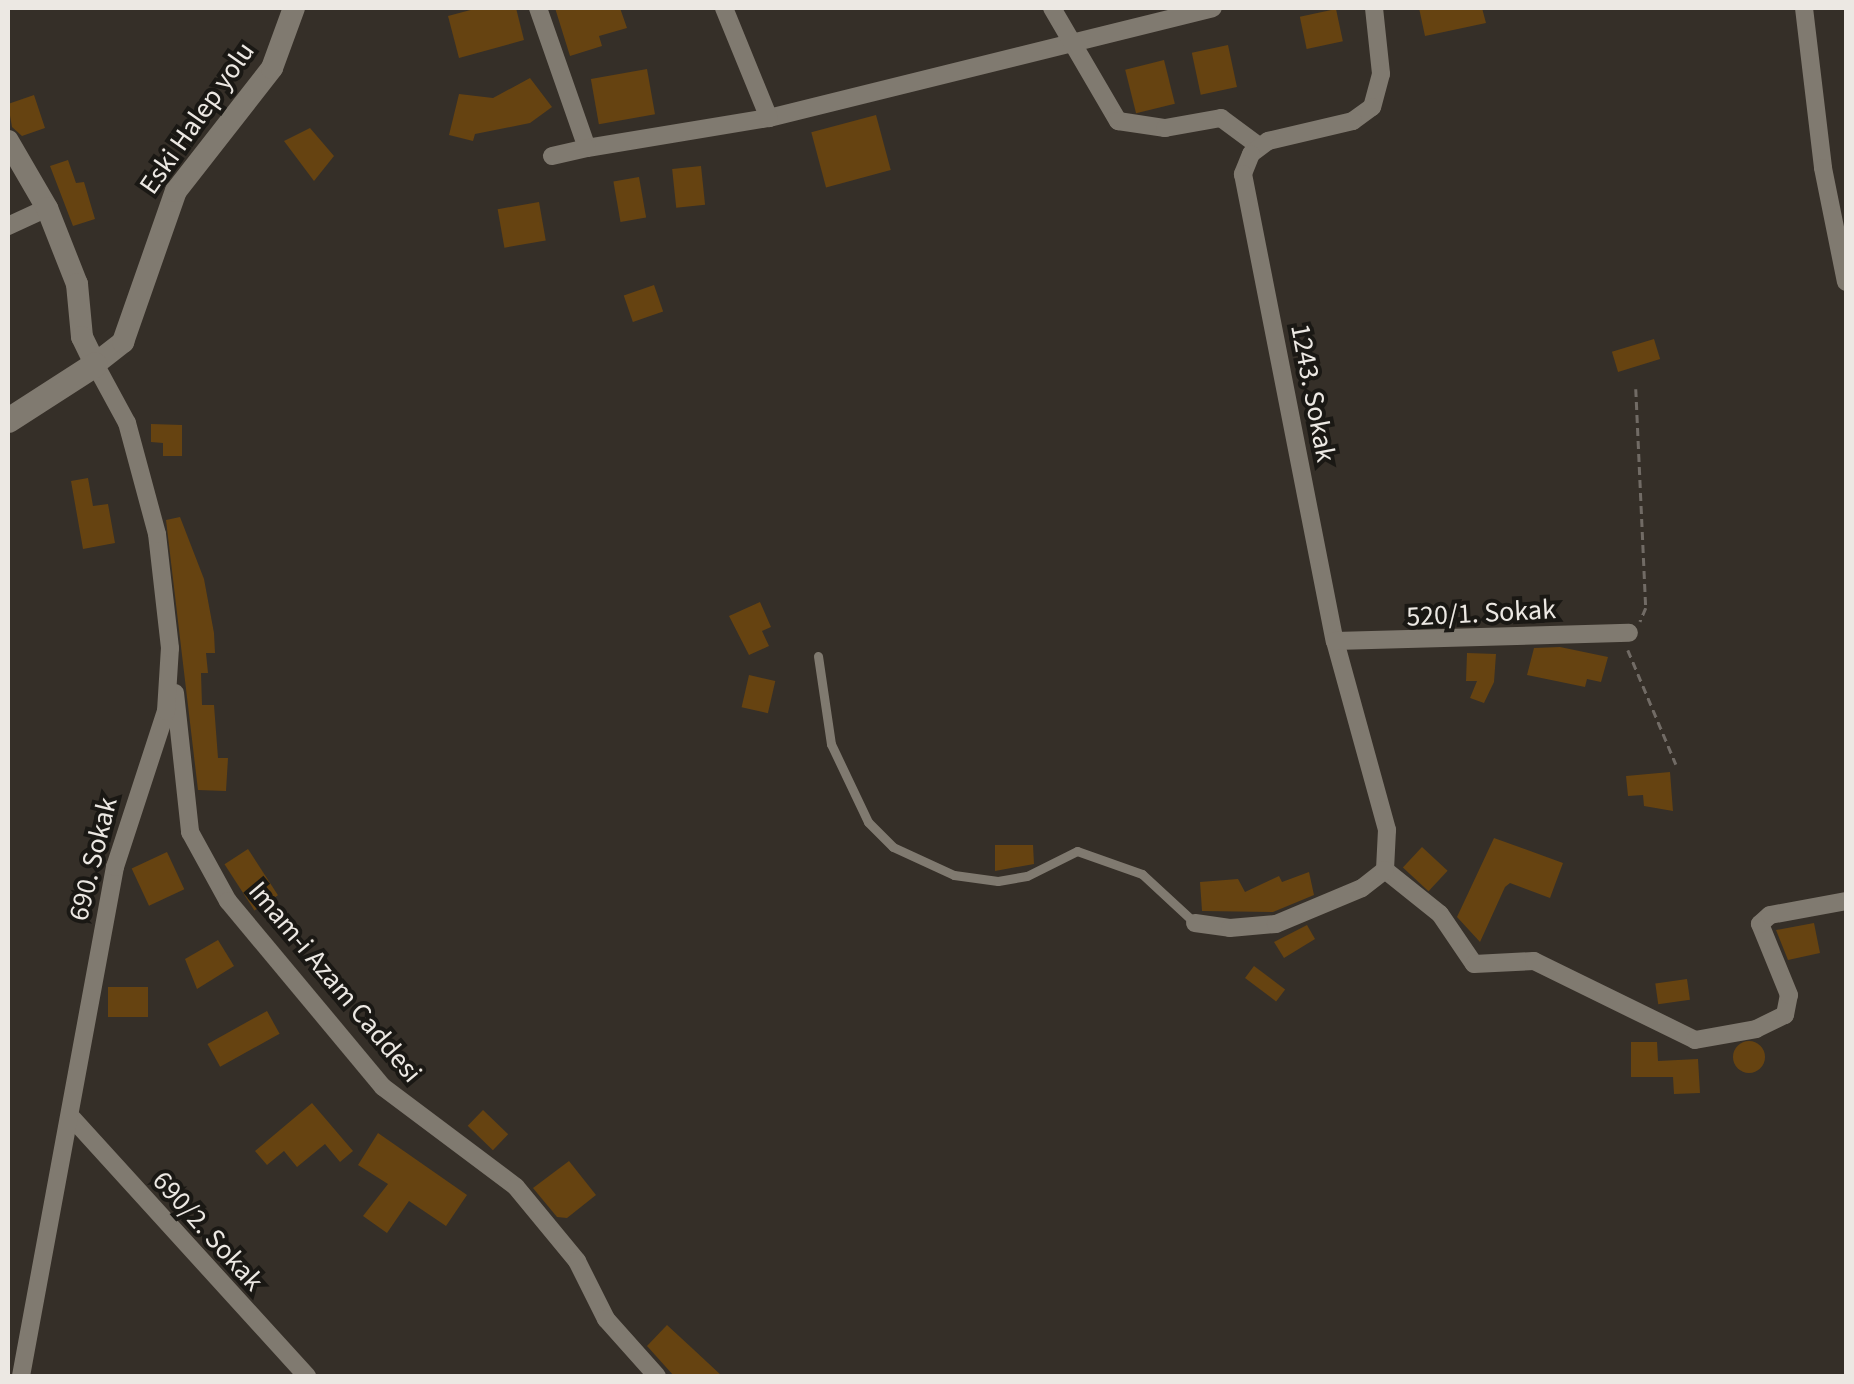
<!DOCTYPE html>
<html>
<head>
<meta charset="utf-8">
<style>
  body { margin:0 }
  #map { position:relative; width:1854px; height:1384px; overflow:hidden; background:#352f28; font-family:"Source Sans 3",sans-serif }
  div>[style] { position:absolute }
  .building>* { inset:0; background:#664311; transform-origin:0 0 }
  .round { border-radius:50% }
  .path>* { height:2.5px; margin-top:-1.25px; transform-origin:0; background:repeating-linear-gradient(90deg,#716b65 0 8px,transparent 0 13px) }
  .service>* { height:9px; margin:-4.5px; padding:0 4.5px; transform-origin:4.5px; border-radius:4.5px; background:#807a70 }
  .minor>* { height:18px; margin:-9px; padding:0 9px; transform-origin:9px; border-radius:9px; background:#807a70 }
  .tertiary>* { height:22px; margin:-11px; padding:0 11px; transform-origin:11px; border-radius:11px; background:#807a70 }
  .secondary>* { height:25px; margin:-12.5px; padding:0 12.5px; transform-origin:12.5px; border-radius:12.5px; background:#807a70 }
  span { translate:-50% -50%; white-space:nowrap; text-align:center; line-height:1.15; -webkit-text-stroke:8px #1a1814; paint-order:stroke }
  .street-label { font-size:28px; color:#ece8e3 }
  .frame { position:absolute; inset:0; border:10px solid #ece8e3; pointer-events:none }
</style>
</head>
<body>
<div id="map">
  <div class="building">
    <i style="clip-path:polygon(478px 8px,516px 8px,524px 40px,459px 58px,448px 16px)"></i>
    <i style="clip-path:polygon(555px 8px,620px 8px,627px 28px,599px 36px,602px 46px,570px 56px)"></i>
    <i style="clip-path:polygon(1419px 8px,1482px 8px,1486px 23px,1425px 36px)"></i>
    <i style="left:1336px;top:9px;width:33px;height:37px;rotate:78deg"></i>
    <i style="left:1228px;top:45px;width:43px;height:37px;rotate:78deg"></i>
    <i style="left:1164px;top:60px;width:45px;height:40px;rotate:76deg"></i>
    <i style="left:647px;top:69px;width:46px;height:57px;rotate:80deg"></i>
    <i style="clip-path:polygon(530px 78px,552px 107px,530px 123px,475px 134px,473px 141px,449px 135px,459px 94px,493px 98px)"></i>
    <i style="clip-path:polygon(34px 95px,45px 128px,22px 136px,12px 127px,8px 104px)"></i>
    <i style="left:876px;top:115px;width:57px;height:67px;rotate:75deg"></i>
    <i style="clip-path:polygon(310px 128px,334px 156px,314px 181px,284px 141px)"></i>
    <i style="clip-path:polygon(68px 160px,76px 183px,84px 182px,95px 219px,73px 226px,50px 166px)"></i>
    <i style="left:701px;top:166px;width:39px;height:29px;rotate:84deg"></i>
    <i style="left:639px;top:177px;width:41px;height:26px;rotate:80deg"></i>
    <i style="left:539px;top:202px;width:39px;height:42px;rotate:80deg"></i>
    <i style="left:654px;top:285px;width:28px;height:32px;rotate:71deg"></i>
    <i style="left:1654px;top:339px;width:21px;height:44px;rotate:73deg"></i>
    <i style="clip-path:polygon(151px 424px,182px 425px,182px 456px,163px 456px,163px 443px,151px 442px)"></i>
    <i style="clip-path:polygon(88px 478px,93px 506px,108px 504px,115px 543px,83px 549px,71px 481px)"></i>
    <i style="clip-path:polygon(180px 517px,204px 579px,214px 633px,215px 653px,206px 653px,208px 673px,201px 673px,202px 705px,214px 705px,218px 758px,228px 758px,226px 791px,198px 790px,166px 520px)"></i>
    <i style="clip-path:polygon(760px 602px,771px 627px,762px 631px,769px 646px,749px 655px,729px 616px)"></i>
    <i style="clip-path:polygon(1560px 647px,1608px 657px,1601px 682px,1587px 679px,1585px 687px,1527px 675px,1534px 648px)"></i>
    <i style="clip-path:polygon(1467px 653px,1496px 654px,1494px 682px,1484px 703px,1470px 698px,1477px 681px,1466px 681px)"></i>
    <i style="left:749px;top:675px;width:27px;height:33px;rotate:13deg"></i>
    <i style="clip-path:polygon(1670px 772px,1673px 811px,1644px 806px,1643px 795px,1628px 796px,1626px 776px)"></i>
    <i style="clip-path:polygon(1494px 838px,1563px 863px,1550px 898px,1510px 883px,1505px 887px,1480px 942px,1457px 917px)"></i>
    <i style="clip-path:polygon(995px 845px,1033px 845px,1034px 864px,995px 871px)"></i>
    <i style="left:1422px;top:847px;width:35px;height:28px;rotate:43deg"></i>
    <i style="left:248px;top:849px;width:55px;height:28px;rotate:57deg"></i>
    <i style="left:167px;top:852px;width:41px;height:39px;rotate:65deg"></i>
    <i style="clip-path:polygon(1309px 872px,1314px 895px,1273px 912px,1202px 911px,1200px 882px,1238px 879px,1245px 892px,1279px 876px,1282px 882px)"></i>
    <i style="clip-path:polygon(1814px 923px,1820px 953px,1788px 960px,1776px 930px)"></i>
    <i style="clip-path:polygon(1307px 925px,1315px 939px,1284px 958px,1274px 942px)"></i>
    <i style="clip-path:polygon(218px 940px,234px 966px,197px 989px,185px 959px)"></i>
    <i style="left:1254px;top:966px;width:39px;height:15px;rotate:37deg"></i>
    <i style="left:1687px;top:979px;width:21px;height:32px;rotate:82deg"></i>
    <i style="left:108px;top:987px;width:40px;height:30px"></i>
    <i style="left:267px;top:1011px;width:26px;height:68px;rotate:61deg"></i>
    <i class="round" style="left:1733px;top:1041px;width:32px;height:32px"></i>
    <i style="clip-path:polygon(1631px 1042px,1657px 1042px,1658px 1061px,1698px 1059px,1700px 1093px,1674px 1094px,1673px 1077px,1631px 1077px)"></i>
    <i style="clip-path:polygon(312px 1103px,353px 1151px,340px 1162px,325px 1144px,297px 1167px,284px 1151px,267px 1165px,255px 1151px)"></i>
    <i style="left:483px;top:1110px;width:35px;height:22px;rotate:44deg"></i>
    <i style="clip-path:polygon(378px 1133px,467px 1195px,446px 1226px,409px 1201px,387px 1233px,363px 1216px,388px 1184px,358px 1165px)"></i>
    <i style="clip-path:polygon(569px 1161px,596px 1195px,567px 1218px,557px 1217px,533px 1188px)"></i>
    <i style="clip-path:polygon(667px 1325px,693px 1349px,722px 1376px,674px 1376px,647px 1346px)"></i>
  </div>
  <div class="path">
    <i style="left:1636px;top:389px;width:219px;rotate:87.4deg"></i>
    <i style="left:1646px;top:608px;width:15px;rotate:113deg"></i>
    <i style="left:1628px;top:650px;width:124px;rotate:67.2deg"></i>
  </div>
  <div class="service">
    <i style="left:818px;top:656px;width:89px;rotate:81.6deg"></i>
    <i style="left:831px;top:744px;width:86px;rotate:64.6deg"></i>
    <i style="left:868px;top:822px;width:35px;rotate:45deg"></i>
    <i style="left:893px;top:847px;width:67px;rotate:24.7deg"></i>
    <i style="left:954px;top:875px;width:44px;rotate:7.8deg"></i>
    <i style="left:998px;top:881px;width:29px;rotate:-10deg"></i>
    <i style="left:1027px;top:876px;width:56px;rotate:-26.6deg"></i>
    <i style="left:1077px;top:851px;width:69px;rotate:19.5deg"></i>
    <i style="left:1142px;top:874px;width:72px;rotate:42.8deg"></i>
  </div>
  <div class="minor">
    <i style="left:538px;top:8px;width:148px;rotate:70.7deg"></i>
    <i style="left:587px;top:148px;width:184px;rotate:-9.4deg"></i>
    <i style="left:769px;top:118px;width:457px;rotate:-13.9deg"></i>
    <i style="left:724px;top:8px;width:119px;rotate:67.8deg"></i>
    <i style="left:1052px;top:8px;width:131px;rotate:59.7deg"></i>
    <i style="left:1118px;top:121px;width:48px;rotate:8.5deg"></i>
    <i style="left:1165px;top:128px;width:57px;rotate:-10.1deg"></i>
    <i style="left:1221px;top:118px;width:47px;rotate:36.4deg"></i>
    <i style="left:1374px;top:8px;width:66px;rotate:83.9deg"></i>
    <i style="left:1381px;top:74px;width:34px;rotate:105deg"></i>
    <i style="left:1372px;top:107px;width:24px;rotate:144deg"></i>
    <i style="left:1353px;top:121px;width:87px;rotate:166.8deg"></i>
    <i style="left:1268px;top:141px;width:21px;rotate:143deg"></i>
    <i style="left:1251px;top:154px;width:22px;rotate:112deg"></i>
    <i style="left:1243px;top:174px;width:476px;rotate:78.9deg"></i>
    <i style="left:1335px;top:641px;width:196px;rotate:74.6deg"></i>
    <i style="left:1387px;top:830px;width:40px;rotate:92.9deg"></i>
    <i style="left:1804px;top:8px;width:161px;rotate:83.2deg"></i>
    <i style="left:1823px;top:168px;width:116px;rotate:78.6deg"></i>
    <i style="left:552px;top:156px;width:36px;rotate:-13deg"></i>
    <i style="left:8px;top:226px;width:43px;rotate:-24.8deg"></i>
    <i style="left:1335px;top:641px;width:294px;rotate:-1.6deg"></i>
    <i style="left:175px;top:693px;width:140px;rotate:83.8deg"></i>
    <i style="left:190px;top:832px;width:79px;rotate:61.2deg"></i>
    <i style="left:228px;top:901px;width:242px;rotate:50.2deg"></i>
    <i style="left:383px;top:1087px;width:166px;rotate:36.9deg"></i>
    <i style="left:516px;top:1187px;width:96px;rotate:50.5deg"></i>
    <i style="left:577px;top:1261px;width:65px;rotate:63.4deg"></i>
    <i style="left:606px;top:1319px;width:76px;rotate:48.2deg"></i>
    <i style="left:1385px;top:870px;width:70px;rotate:38.7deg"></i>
    <i style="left:1440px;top:914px;width:60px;rotate:55.8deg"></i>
    <i style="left:1474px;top:964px;width:60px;rotate:-2.9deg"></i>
    <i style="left:1534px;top:961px;width:179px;rotate:26.1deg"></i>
    <i style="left:1695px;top:1040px;width:62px;rotate:-10.2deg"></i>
    <i style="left:1756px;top:1029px;width:32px;rotate:-26deg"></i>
    <i style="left:1785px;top:1015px;width:20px;rotate:-79deg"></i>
    <i style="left:1789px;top:995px;width:77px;rotate:-112.2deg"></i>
    <i style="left:1760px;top:924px;width:13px;rotate:-42deg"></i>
    <i style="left:1770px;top:915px;width:77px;rotate:-10.4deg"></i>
    <i style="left:1195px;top:923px;width:35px;rotate:8deg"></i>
    <i style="left:1230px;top:928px;width:46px;rotate:-5deg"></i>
    <i style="left:1276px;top:924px;width:93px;rotate:-22.7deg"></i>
    <i style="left:1362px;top:888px;width:29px;rotate:-38deg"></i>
    <i style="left:73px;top:1119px;width:348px;rotate:47.7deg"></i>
    <i style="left:21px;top:1376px;width:518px;rotate:-79.54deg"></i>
    <i style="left:115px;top:867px;width:164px;rotate:-71.9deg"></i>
    <i style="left:166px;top:711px;width:63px;rotate:-86.4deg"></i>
    <i style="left:170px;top:648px;width:115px;rotate:-96.5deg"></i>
    <i style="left:157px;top:534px;width:115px;rotate:-105.1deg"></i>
    <i style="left:127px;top:423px;width:67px;rotate:-118.5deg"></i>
  </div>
  <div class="tertiary">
    <i style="left:8px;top:141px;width:78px;rotate:59.8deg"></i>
    <i style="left:47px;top:208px;width:82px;rotate:68.5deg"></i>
    <i style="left:77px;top:284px;width:53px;rotate:84.6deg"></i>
    <i style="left:82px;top:337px;width:30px;rotate:64deg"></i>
    <i style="left:95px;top:364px;width:36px;rotate:-38deg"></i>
    <i style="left:123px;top:342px;width:160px;rotate:-70.7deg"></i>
    <i style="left:176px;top:191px;width:156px;rotate:-52deg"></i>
    <i style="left:272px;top:68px;width:64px;rotate:-69.9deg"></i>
  </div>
  <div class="secondary">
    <i style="left:8px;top:420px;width:103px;rotate:-32.8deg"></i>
  </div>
  <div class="street-label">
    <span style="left:197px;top:118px;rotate:-55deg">Eski Halep yolu</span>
    <span style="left:1313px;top:393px;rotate:79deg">1243. Sokak</span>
    <span style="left:1481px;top:613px;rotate:-3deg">520/1. Sokak</span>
    <span style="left:93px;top:859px;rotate:-76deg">690. Sokak</span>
    <span style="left:335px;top:982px;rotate:50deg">Imam-i Azam Caddesi</span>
    <span style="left:208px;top:1231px;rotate:48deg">690/2. Sokak</span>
  </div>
  <div class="frame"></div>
</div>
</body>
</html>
